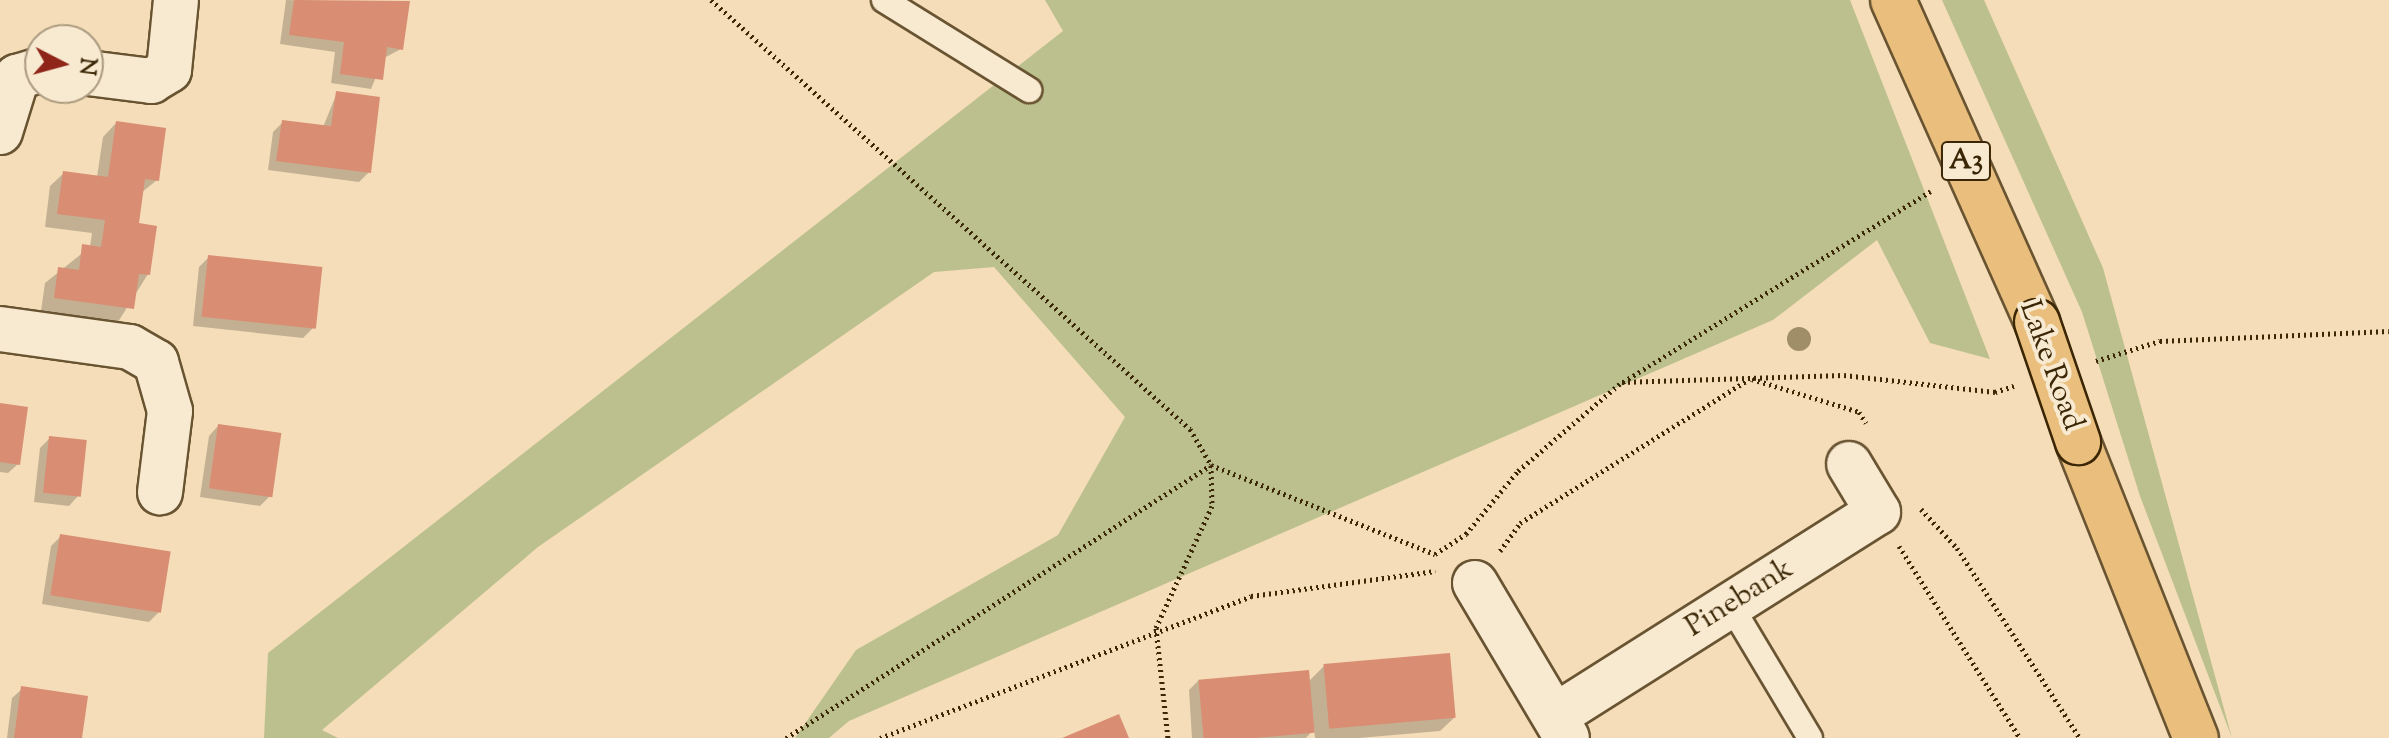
<!DOCTYPE html>
<html>
<head>
<meta charset="utf-8">
<style>
  body { margin:0 }
  #map { position:relative; width:2389px; height:738px; overflow:hidden; background:#f4ddb8; font-family:"Sorts Mill Goudy",serif }
  div>[style] { position:absolute }
  .green>* { inset:0; background:#bcc08e }
  .shadow>* { inset:0; background:#0003 }
  .building>* { inset:0; background:#d98d73; transform-origin:0 0 }
  .path>* { height:5px; margin-top:-2.5px; transform-origin:0; background:repeating-linear-gradient(90deg,#3b2706 0 2px,transparent 0 6px) }
  .roads { filter:drop-shadow(2px 0 #695432) drop-shadow(-2px 0 #695432) drop-shadow(0 2px #695432) drop-shadow(0 -2px #695432) }
  .lane>* { height:24px; margin:-12px; padding:0 12px; transform-origin:12px; border-radius:12px; background:#f8e9d1 }
  .street>* { height:44px; margin:-22px; padding:0 22px; transform-origin:22px; border-radius:22px; background:#f8e9d1 }
  .highway>* { height:44px; margin:-22px; padding:0 22px; transform-origin:22px; border-radius:22px; background:#eabe7c }
  .bridges { filter:drop-shadow(2px 0 #3b2706) drop-shadow(-2px 0 #3b2706) drop-shadow(0 2px #3b2706) drop-shadow(0 -2px #3b2706) }
  .highway-bridge>* { height:44px; margin:-22px; padding:0 22px; transform-origin:22px; border-radius:22px; background:#eabe7c }
  .trees>* { width:24px; height:24px; margin:-12px; border-radius:50%; background:#a08e69 }
  span { translate:-50% -50%; white-space:nowrap; text-align:center; line-height:1.15; -webkit-text-stroke:8px #f8e9d1; paint-order:stroke }
  .shield-label span { padding:2px 6px; background:#f8e9d1; border:2px solid; border-radius:6px; -webkit-text-stroke-width:0 }
  .shield-label { font-size:28px; color:#3b2706; font-weight:700 }
  .street-label { font-size:30px; color:#3b2706 }
  .north { position:absolute; left:24px; top:24px; width:80px; height:80px; box-sizing:border-box; background:#f8e9d1; border:2px solid #ac9b80; border-radius:50%; rotate:96deg; font-size:22px; font-weight:700; line-height:32px; text-align:center; color:#3b2706 }
  .north::after { content:''; display:block; margin:auto; width:28px; height:36px; background:#8f2418; clip-path:polygon(50% 0,100% 100%,50% 72%,0 100%) }
</style>
</head>
<body>
<div id="map">
  <div class="green">
    <i style="clip-path:polygon(1045px 0,1850px 0,1990px 359px,1930px 343px,1877px 240px,1773px 320px,849px 721px,829px 738px,795px 738px,856px 650px,1058px 535px,1125px 417px,994px 267px,934px 272px,538px 547px,322px 730px,338px 738px,264px 738px,268px 653px,1063px 31px)"></i>
    <i style="clip-path:polygon(1942px 0,1984px 0,2103px 268px,2232px 738px,2140px 496px,2082px 312px)"></i>
  </div>
  <div class="shadow">
    <i style="clip-path:polygon(286px 0,408px 3px,401px 49px,384px 58px,371px 89px,331px 83px,335px 52px,280px 44px)"></i>
    <i style="clip-path:polygon(337px 93px,369px 172px,359px 182px,268px 170px,273px 132px,283px 122px,323px 127px)"></i>
    <i style="clip-path:polygon(116px 123px,157px 180px,141px 193px,136px 225px,148px 274px,118px 322px,41px 311px,45px 283px,90px 247px,92px 233px,45px 227px,50px 186px,64px 173px,97px 177px,103px 137px)"></i>
    <i style="clip-path:polygon(209px 257px,313px 328px,303px 338px,193px 326px,199px 267px)"></i>
    <i style="clip-path:polygon(0 405px,18px 464px,8px 473px,0 472px)"></i>
    <i style="clip-path:polygon(218px 426px,270px 496px,260px 506px,200px 497px,209px 436px)"></i>
    <i style="clip-path:polygon(50px 438px,78px 496px,69px 506px,34px 502px,40px 448px)"></i>
    <i style="clip-path:polygon(61px 536px,159px 612px,149px 622px,42px 604px,51px 546px)"></i>
    <i style="clip-path:polygon(1324px 666px,1454px 718px,1440px 731px,1359px 738px,1315px 738px,1314px 729px,1306px 738px,1192px 738px,1189px 690px,1199px 680px,1308px 682px)"></i>
    <i style="clip-path:polygon(22px 689px,80px 738px,7px 738px,12px 698px)"></i>
  </div>
  <div class="building">
    <i style="clip-path:polygon(294px 0,410px 1px,403px 50px,387px 47px,383px 80px,340px 74px,344px 42px,289px 35px)"></i>
    <i style="clip-path:polygon(336px 91px,380px 97px,371px 173px,276px 161px,282px 120px,331px 126px)"></i>
    <i style="clip-path:polygon(116px 121px,166px 128px,159px 181px,145px 179px,139px 223px,157px 226px,150px 275px,139px 274px,134px 309px,54px 298px,58px 267px,79px 270px,82px 244px,101px 247px,105px 220px,57px 214px,63px 171px,108px 177px)"></i>
    <i style="left:208px;top:255px;width:115px;height:62px;rotate:6deg"></i>
    <i style="clip-path:polygon(0 403px,28px 407px,20px 465px,0 462px)"></i>
    <i style="left:218px;top:424px;width:64px;height:65px;rotate:8deg"></i>
    <i style="left:49px;top:436px;width:38px;height:57px;rotate:6deg"></i>
    <i style="left:60px;top:534px;width:112px;height:62px;rotate:9deg"></i>
    <i style="left:1450px;top:653px;width:65px;height:127px;rotate:85deg"></i>
    <i style="left:1309px;top:670px;width:63px;height:111px;rotate:85deg"></i>
    <i style="clip-path:polygon(21px 686px,88px 696px,82px 738px,14px 738px)"></i>
    <i style="clip-path:polygon(1119px 714px,1129px 738px,1062px 738px)"></i>
  </div>
  <div class="path">
    <i style="left:711px;top:0;width:643px;rotate:41.85deg"></i>
    <i style="left:1190px;top:429px;width:42px;rotate:59.7deg"></i>
    <i style="left:1211px;top:465px;width:41px;rotate:88.6deg"></i>
    <i style="left:1212px;top:506px;width:134px;rotate:114.7deg"></i>
    <i style="left:1156px;top:628px;width:111px;rotate:83.8deg"></i>
    <i style="left:2096px;top:361px;width:67px;rotate:-17.4deg"></i>
    <i style="left:2160px;top:341px;width:229px;rotate:-2.5deg"></i>
    <i style="left:1752px;top:379px;width:112px;rotate:17.1deg"></i>
    <i style="left:1859px;top:412px;width:13px;rotate:58deg"></i>
    <i style="left:1623px;top:382px;width:362px;rotate:-31.8deg"></i>
    <i style="left:1921px;top:509px;width:53px;rotate:47.3deg"></i>
    <i style="left:1957px;top:548px;width:226px;rotate:57.1deg"></i>
    <i style="left:1899px;top:546px;width:227px;rotate:57.8deg"></i>
    <i style="left:1500px;top:551px;width:34px;rotate:-54deg"></i>
    <i style="left:1520px;top:523px;width:271px;rotate:-32.1deg"></i>
    <i style="left:786px;top:738px;width:505px;rotate:-32.71deg"></i>
    <i style="left:1211px;top:465px;width:241px;rotate:21.7deg"></i>
    <i style="left:1435px;top:554px;width:37px;rotate:-33deg"></i>
    <i style="left:1466px;top:534px;width:82px;rotate:-50.5deg"></i>
    <i style="left:1518px;top:471px;width:137px;rotate:-40.6deg"></i>
    <i style="left:1622px;top:382px;width:222px;rotate:-1.8deg"></i>
    <i style="left:1844px;top:375px;width:152px;rotate:6.4deg"></i>
    <i style="left:1995px;top:392px;width:20px;rotate:-18deg"></i>
    <i style="left:880px;top:738px;width:397px;rotate:-20.9deg"></i>
    <i style="left:1251px;top:596px;width:186px;rotate:-7.7deg"></i>
  </div>
  <div class="roads">
    <div class="lane">
      <i style="left:884px;top:0;width:171px;rotate:31.8deg"></i>
      <i style="left:1731px;top:606px;width:154px;rotate:59.1deg"></i>
    </div>
    <div class="street">
      <i style="left:88px;top:73px;width:64px;rotate:7.2deg"></i>
      <i style="left:151px;top:81px;width:21px;rotate:-31deg"></i>
      <i style="left:169px;top:70px;width:70px;rotate:-84.3deg"></i>
      <i style="left:0;top:132px;width:58px;rotate:-72.8deg"></i>
      <i style="left:17px;top:77px;width:24px;rotate:-17deg"></i>
      <i style="left:0;top:329px;width:131px;rotate:7.9deg"></i>
      <i style="left:130px;top:347px;width:30px;rotate:30deg"></i>
      <i style="left:156px;top:362px;width:51px;rotate:74.1deg"></i>
      <i style="left:170px;top:411px;width:82px;rotate:97deg"></i>
      <i style="left:1475px;top:583px;width:180px;rotate:59.3deg"></i>
      <i style="left:1555px;top:716px;width:382px;rotate:-32.3deg"></i>
      <i style="left:1878px;top:512px;width:56px;rotate:-121.1deg"></i>
    </div>
    <div class="highway">
      <i style="left:1893px;top:0;width:353px;rotate:65.9deg"></i>
      <i style="left:2078px;top:442px;width:319px;rotate:68.3deg"></i>
    </div>
  </div>
  <div class="bridges">
    <div class="highway-bridge">
      <i style="left:2037px;top:322px;width:127px;rotate:71.1deg"></i>
    </div>
  </div>
  <div class="trees">
    <i style="left:1799px;top:339px"></i>
  </div>
  <div class="shield-label">
    <span style="left:1966px;top:161px">A3</span>
  </div>
  <div class="street-label">
    <span style="left:2050px;top:366px;rotate:70deg">Lake Road</span>
    <span style="left:1740px;top:599px;rotate:-32deg">Pinebank</span>
  </div>
  <div class="north">N</div>
</div>
</body>
</html>
